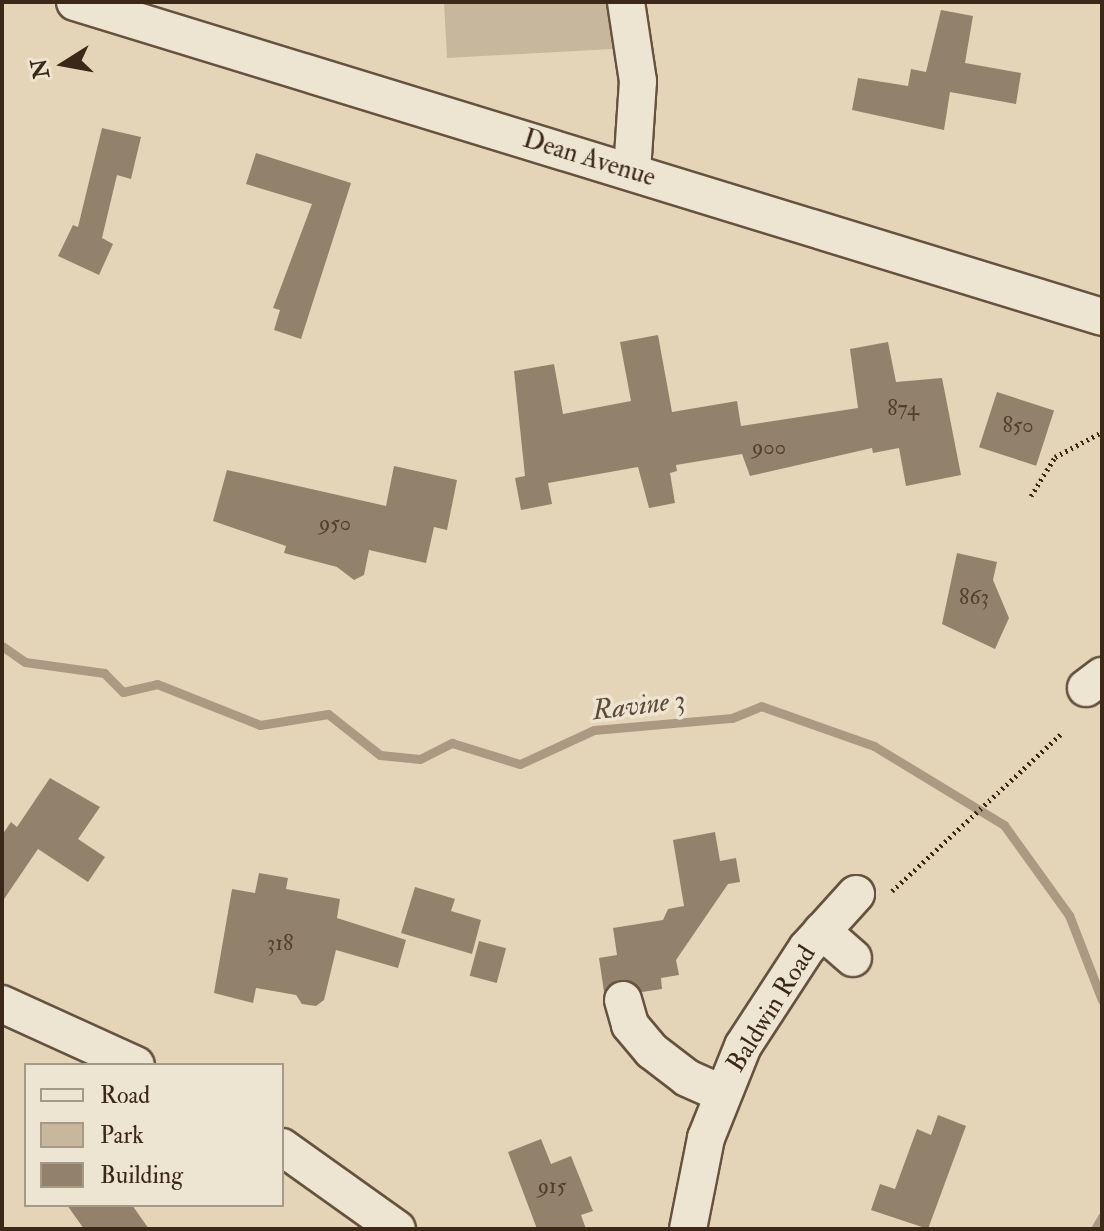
<!DOCTYPE html>
<html>
<head>
<meta charset="utf-8">
<style>
  body { margin:0 }
  #map { position:relative; width:1104px; height:1231px; overflow:hidden; background:#e4d5b8; font-family:"IM FELL Double Pica",serif }
  div>[style] { position:absolute }
  .green>* { inset:0; background:#c7b89d }
  .stream>* { height:9px; margin:-4.5px; padding:0 4.5px; transform-origin:4.5px; border-radius:4.5px; background:#ab9a81 }
  .building>* { inset:0; background:#93826b; transform-origin:0 0 }
  .path>* { height:5px; margin-top:-2.5px; transform-origin:0; background:repeating-linear-gradient(90deg,#3c2817 0 2px,transparent 0 6px) }
  .roads { filter:drop-shadow(2px 0 #66533f) drop-shadow(-2px 0 #66533f) drop-shadow(0 2px #66533f) drop-shadow(0 -2px #66533f) }
  .minor>* { height:36px; margin:-18px; padding:0 18px; transform-origin:18px; border-radius:18px; background:#ede4d1 }
  span { translate:-50% -50%; white-space:nowrap; text-align:center; line-height:1.15; -webkit-text-stroke:7px #ede4d1; paint-order:stroke }
  .number-label { font-size:22px; color:#523e2c }
  .number-label span { -webkit-text-stroke-width:0 }
  .street-label { font-size:26px; color:#3c2817 }
  .water-label { font-size:28px; color:#5d4a37; font-style:italic }
  .frame { position:absolute; inset:0; border:4px solid #3c2817; pointer-events:none }
  .legend { position:absolute; left:24px; top:1063px; width:260px; height:144px; box-sizing:border-box; background:#ede4d1; border:2px solid #a69987; margin:0; padding:10px 14px; list-style:none; font-size:24px; color:#3c2817 }
  .legend li { display:flex; align-items:center; gap:16px; height:40px }
  .legend b { width:40px; border:2px solid #a69987 }
  .north { position:absolute; left:24px; top:24px; width:80px; height:80px; -webkit-text-stroke:6px #ede4d1; paint-order:stroke; rotate:259deg; font-size:22px; font-weight:700; line-height:32px; text-align:center; color:#3c2817 }
  .north::after { content:''; display:block; margin:auto; width:28px; height:36px; background:#3c2817; clip-path:polygon(50% 0,100% 100%,50% 72%,0 100%) }
</style>
</head>
<body>
<div id="map">
  <div class="green">
    <i style="clip-path:polygon(444px 2px,609px 2px,612px 49px,447px 58px)"></i>
  </div>
  <div class="stream">
    <i style="left:2px;top:646px;width:28px;rotate:35deg"></i>
    <i style="left:25px;top:662px;width:80px;rotate:7.9deg"></i>
    <i style="left:104px;top:673px;width:27px;rotate:45deg"></i>
    <i style="left:123px;top:692px;width:35px;rotate:-13deg"></i>
    <i style="left:157px;top:684px;width:111px;rotate:21.7deg"></i>
    <i style="left:260px;top:725px;width:69px;rotate:-9.2deg"></i>
    <i style="left:328px;top:714px;width:66px;rotate:38.3deg"></i>
    <i style="left:380px;top:755px;width:40px;rotate:5.7deg"></i>
    <i style="left:420px;top:759px;width:36px;rotate:-27deg"></i>
    <i style="left:452px;top:743px;width:71px;rotate:17.2deg"></i>
    <i style="left:520px;top:764px;width:81px;rotate:-24.7deg"></i>
    <i style="left:594px;top:730px;width:139px;rotate:-5deg"></i>
    <i style="left:732px;top:718px;width:31px;rotate:-22deg"></i>
    <i style="left:761px;top:706px;width:120px;rotate:19.5deg"></i>
    <i style="left:874px;top:746px;width:152px;rotate:31.3deg"></i>
    <i style="left:1004px;top:825px;width:111px;rotate:54.2deg"></i>
    <i style="left:1069px;top:915px;width:91px;rotate:68.8deg"></i>
    <i style="left:1095px;top:1229px;width:14px;rotate:-60deg"></i>
  </div>
  <div class="building">
    <i style="clip-path:polygon(941px 10px,973px 16px,965px 63px,1021px 73px,1016px 104px,950px 92px,944px 130px,852px 110px,858px 78px,908px 86px,911px 69px,926px 72px)"></i>
    <i style="clip-path:polygon(102px 128px,141px 137px,131px 179px,117px 175px,102px 238px,113px 244px,99px 275px,58px 256px,73px 225px,78px 227px)"></i>
    <i style="clip-path:polygon(256px 153px,351px 183px,301px 339px,274px 330px,280px 310px,273px 308px,312px 204px,246px 184px)"></i>
    <i style="clip-path:polygon(658px 335px,672px 412px,737px 401px,741px 426px,858px 408px,850px 349px,888px 342px,896px 382px,942px 378px,961px 475px,906px 486px,899px 448px,873px 453px,872px 448px,750px 476px,742px 454px,676px 465px,677px 471px,670px 473px,675px 503px,649px 508px,638px 467px,548px 483px,552px 504px,521px 510px,515px 478px,525px 476px,514px 371px,554px 364px,563px 414px,631px 401px,620px 342px)"></i>
    <i style="left:997px;top:392px;width:60px;height:58px;rotate:18deg"></i>
    <i style="clip-path:polygon(394px 466px,457px 480px,447px 530px,434px 527px,426px 563px,369px 550px,364px 575px,354px 580px,337px 567px,284px 553px,286px 546px,213px 521px,227px 470px,386px 506px)"></i>
    <i style="clip-path:polygon(957px 553px,997px 562px,993px 580px,1009px 618px,995px 649px,942px 624px)"></i>
    <i style="clip-path:polygon(50px 778px,100px 807px,78px 839px,105px 857px,88px 882px,38px 849px,2px 902px,2px 835px,11px 822px,17px 827px)"></i>
    <i style="clip-path:polygon(715px 832px,720px 861px,736px 858px,740px 882px,728px 884px,676px 960px,679px 975px,661px 978px,662px 989px,642px 992px,618px 980px,604px 992px,599px 958px,617px 955px,613px 928px,663px 920px,668px 909px,684px 906px,673px 840px)"></i>
    <i style="clip-path:polygon(259px 873px,288px 878px,286px 889px,340px 899px,337px 918px,406px 940px,398px 968px,336px 950px,324px 1000px,316px 1006px,302px 1004px,296px 995px,256px 988px,253px 1003px,214px 993px,232px 889px,255px 893px)"></i>
    <i style="clip-path:polygon(415px 887px,455px 899px,451px 911px,481px 920px,472px 954px,401px 933px)"></i>
    <i style="left:479px;top:941px;width:28px;height:36px;rotate:15deg"></i>
    <i style="clip-path:polygon(938px 1115px,966px 1126px,928px 1229px,871px 1210px,880px 1184px,895px 1189px,917px 1129px,931px 1135px)"></i>
    <i style="clip-path:polygon(541px 1139px,551px 1164px,571px 1156px,593px 1211px,581px 1215px,586px 1229px,537px 1229px,508px 1152px)"></i>
    <i style="clip-path:polygon(67px 1205px,132px 1205px,149px 1229px,84px 1229px)"></i>
  </div>
  <div class="path">
    <i style="left:1031px;top:496px;width:46px;rotate:-58.4deg"></i>
    <i style="left:1055px;top:457px;width:53px;rotate:-28deg"></i>
    <i style="left:892px;top:891px;width:231px;rotate:-42.9deg"></i>
  </div>
  <div class="roads">
    <div class="minor">
      <i style="left:75px;top:2px;width:1074px;rotate:17.05deg"></i>
      <i style="left:626px;top:2px;width:80px;rotate:81.4deg"></i>
      <i style="left:638px;top:81px;width:91px;rotate:93.8deg"></i>
      <i style="left:1086px;top:688px;width:20px;rotate:-37deg"></i>
      <i style="left:822px;top:931px;width:41px;rotate:41.1deg"></i>
      <i style="left:623px;top:1000px;width:26px;rotate:74deg"></i>
      <i style="left:630px;top:1025px;width:34px;rotate:50deg"></i>
      <i style="left:652px;top:1051px;width:44px;rotate:37.6deg"></i>
      <i style="left:687px;top:1078px;width:37px;rotate:24deg"></i>
      <i style="left:2px;top:1004px;width:147px;rotate:24.5deg"></i>
      <i style="left:282px;top:1147px;width:141px;rotate:35.5deg"></i>
      <i style="left:688px;top:1229px;width:93px;rotate:-78.8deg"></i>
      <i style="left:706px;top:1138px;width:99px;rotate:-68.1deg"></i>
      <i style="left:743px;top:1046px;width:117px;rotate:-56.9deg"></i>
      <i style="left:807px;top:948px;width:73px;rotate:-47.8deg"></i>
    </div>
  </div>
  <div class="number-label">
    <span style="left:903px;top:409px">874</span>
    <span style="left:1018px;top:426px">850</span>
    <span style="left:769px;top:448px">900</span>
    <span style="left:335px;top:524px">950</span>
    <span style="left:974px;top:598px">863</span>
    <span style="left:280px;top:944px">318</span>
    <span style="left:552px;top:1187px">915</span>
  </div>
  <div class="street-label">
    <span style="left:589px;top:159px;rotate:17deg">Dean Avenue</span>
    <span style="left:772px;top:1009px;rotate:-58deg">Baldwin Road</span>
  </div>
  <div class="water-label">
    <span style="left:639px;top:706px;rotate:-7deg">Ravine 3</span>
  </div>
  <div class="frame"></div>
  <ul class="legend">
  <li><b style="height:10px;background:#ede4d1"></b>Road</li>
  <li><b style="height:22px;background:#c7b89d"></b>Park</li>
  <li><b style="height:22px;background:#93826b"></b>Building</li>
  </ul>
  <div class="north">N</div>
</div>
</body>
</html>
